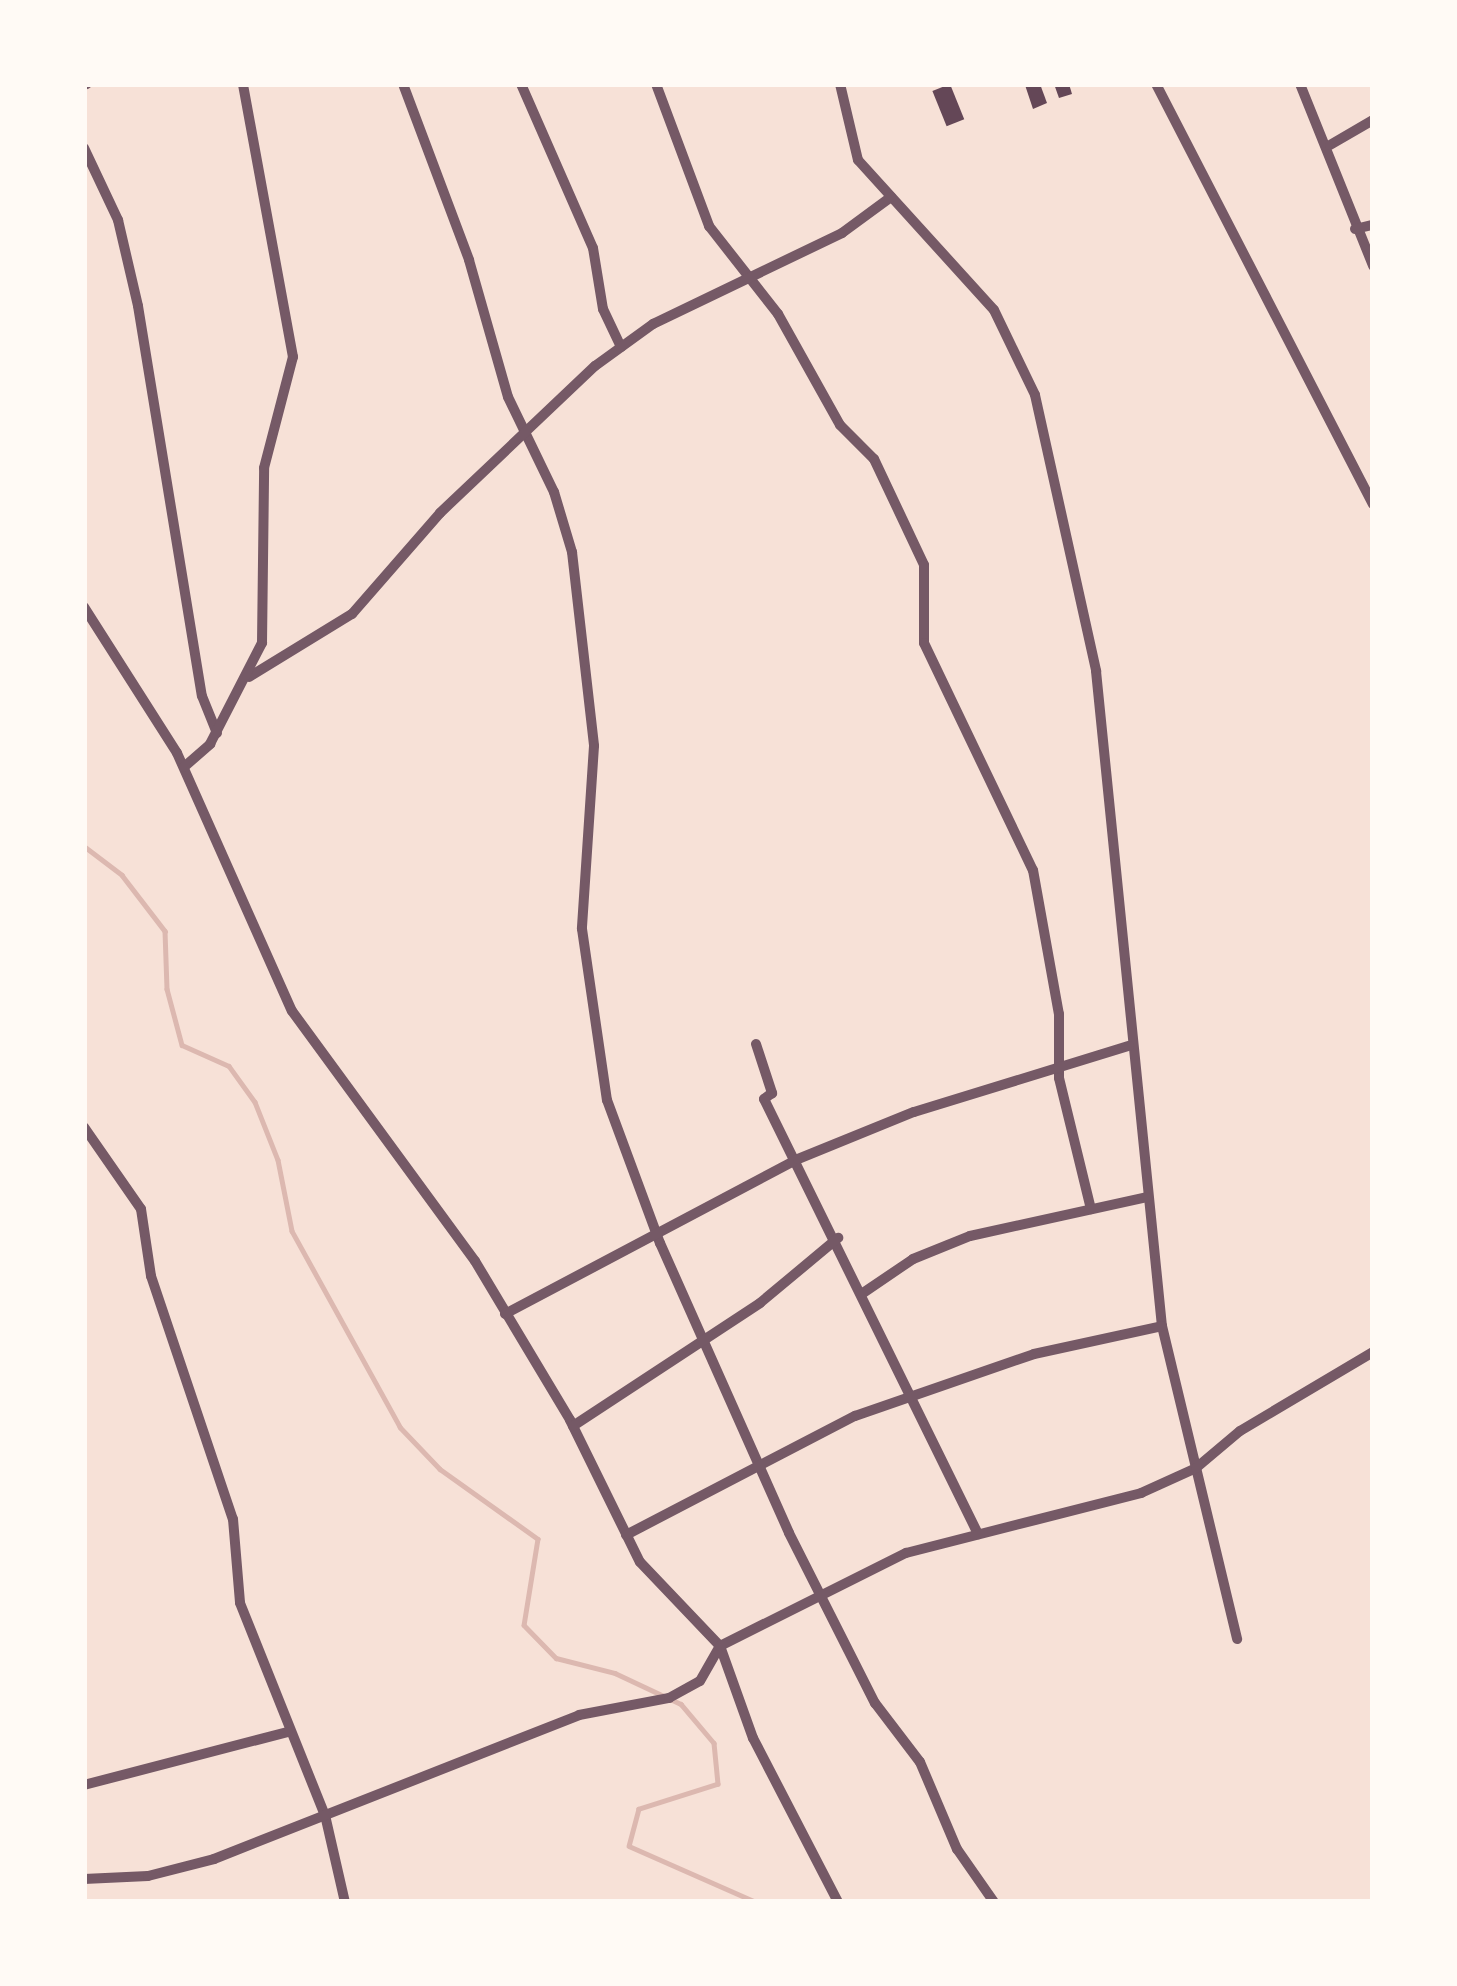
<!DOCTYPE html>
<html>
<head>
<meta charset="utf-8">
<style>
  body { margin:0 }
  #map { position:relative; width:1457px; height:1986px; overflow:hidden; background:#f7e1d7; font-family:"Fira Sans",sans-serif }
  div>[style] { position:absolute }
  .stream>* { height:4.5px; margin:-2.25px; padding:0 2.25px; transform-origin:2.25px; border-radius:2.25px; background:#dcb8b0 }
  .building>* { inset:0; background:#644757; transform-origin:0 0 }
  .minor>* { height:10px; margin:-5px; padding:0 5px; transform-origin:5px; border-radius:5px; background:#755966 }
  span { translate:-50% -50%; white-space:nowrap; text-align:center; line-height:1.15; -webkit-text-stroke:9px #fffaf5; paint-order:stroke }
  .frame { position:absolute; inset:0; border:87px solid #fffaf5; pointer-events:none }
</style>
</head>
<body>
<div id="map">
  <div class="stream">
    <i style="left:84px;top:846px;width:48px;rotate:37.3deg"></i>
    <i style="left:122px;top:875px;width:71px;rotate:52.5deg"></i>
    <i style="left:165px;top:931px;width:58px;rotate:88deg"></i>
    <i style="left:167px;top:989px;width:58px;rotate:75deg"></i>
    <i style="left:182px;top:1045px;width:51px;rotate:24.1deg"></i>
    <i style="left:229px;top:1066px;width:44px;rotate:54.2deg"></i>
    <i style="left:255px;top:1102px;width:62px;rotate:68.4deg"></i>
    <i style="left:278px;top:1160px;width:72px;rotate:78.8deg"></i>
    <i style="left:292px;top:1231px;width:224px;rotate:61.1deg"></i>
    <i style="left:400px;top:1427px;width:58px;rotate:46.4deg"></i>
    <i style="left:440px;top:1469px;width:120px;rotate:35.5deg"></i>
    <i style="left:538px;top:1539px;width:87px;rotate:99.2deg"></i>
    <i style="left:524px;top:1625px;width:46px;rotate:45.9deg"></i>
    <i style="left:556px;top:1658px;width:61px;rotate:14.3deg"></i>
    <i style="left:615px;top:1673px;width:73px;rotate:25.2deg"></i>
    <i style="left:681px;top:1704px;width:51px;rotate:49.8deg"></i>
    <i style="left:714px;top:1743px;width:41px;rotate:84.4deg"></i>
    <i style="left:718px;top:1784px;width:83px;rotate:162.4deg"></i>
    <i style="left:639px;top:1809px;width:38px;rotate:105deg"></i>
    <i style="left:629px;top:1846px;width:139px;rotate:23.8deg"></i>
  </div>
  <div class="building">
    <i style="left:950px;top:84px;width:38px;height:19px;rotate:68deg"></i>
    <i style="clip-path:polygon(1040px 84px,1047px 103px,1033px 109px,1025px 85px)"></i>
    <i style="clip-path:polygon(1054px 84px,1069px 84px,1072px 94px,1059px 98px)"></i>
  </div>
  <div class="minor">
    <i style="left:403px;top:84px;width:188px;rotate:69.4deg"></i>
    <i style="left:469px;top:260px;width:142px;rotate:74.1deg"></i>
    <i style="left:508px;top:397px;width:106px;rotate:64.2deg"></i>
    <i style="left:554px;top:492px;width:63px;rotate:73.3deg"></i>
    <i style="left:572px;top:552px;width:195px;rotate:83.5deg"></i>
    <i style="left:594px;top:746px;width:183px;rotate:93.8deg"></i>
    <i style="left:582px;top:929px;width:173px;rotate:81.7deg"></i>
    <i style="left:607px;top:1100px;width:153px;rotate:69.7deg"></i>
    <i style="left:660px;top:1243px;width:317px;rotate:66deg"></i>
    <i style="left:789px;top:1533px;width:191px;rotate:63.2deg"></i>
    <i style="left:875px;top:1703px;width:74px;rotate:52.7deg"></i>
    <i style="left:920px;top:1762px;width:95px;rotate:67deg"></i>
    <i style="left:957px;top:1849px;width:65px;rotate:55.1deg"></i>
    <i style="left:521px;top:84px;width:179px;rotate:66.3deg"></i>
    <i style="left:593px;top:248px;width:62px;rotate:80.7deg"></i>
    <i style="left:603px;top:309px;width:42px;rotate:64.7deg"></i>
    <i style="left:656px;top:84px;width:152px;rotate:69.5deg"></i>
    <i style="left:709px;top:226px;width:112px;rotate:51.9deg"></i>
    <i style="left:778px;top:314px;width:127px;rotate:60.8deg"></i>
    <i style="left:840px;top:425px;width:48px;rotate:45deg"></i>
    <i style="left:874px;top:459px;width:117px;rotate:64.7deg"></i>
    <i style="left:924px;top:565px;width:78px;rotate:90deg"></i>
    <i style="left:924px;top:643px;width:252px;rotate:64.4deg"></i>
    <i style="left:1033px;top:870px;width:146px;rotate:79.8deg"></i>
    <i style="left:1059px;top:1014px;width:64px;rotate:90deg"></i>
    <i style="left:1059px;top:1078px;width:135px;rotate:76.3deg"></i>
    <i style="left:840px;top:84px;width:78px;rotate:76.7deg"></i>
    <i style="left:858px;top:160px;width:202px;rotate:47.8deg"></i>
    <i style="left:994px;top:310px;width:94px;rotate:64.2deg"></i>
    <i style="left:1035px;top:395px;width:283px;rotate:77.5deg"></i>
    <i style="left:1096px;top:671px;width:658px;rotate:84.25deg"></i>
    <i style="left:1162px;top:1326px;width:322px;rotate:76.5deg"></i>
    <i style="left:1156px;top:84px;width:473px;rotate:62.7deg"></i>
    <i style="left:1300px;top:84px;width:196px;rotate:68.1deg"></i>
    <i style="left:84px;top:85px;width:3px;rotate:-18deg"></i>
    <i style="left:1330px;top:145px;width:50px;rotate:-30.2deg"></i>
    <i style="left:84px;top:148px;width:80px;rotate:64.7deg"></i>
    <i style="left:118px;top:220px;width:88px;rotate:76.9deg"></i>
    <i style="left:138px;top:306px;width:395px;rotate:80.7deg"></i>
    <i style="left:202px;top:696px;width:40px;rotate:68deg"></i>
    <i style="left:1355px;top:229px;width:18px;rotate:-13deg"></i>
    <i style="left:84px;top:607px;width:173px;rotate:57.5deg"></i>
    <i style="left:177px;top:753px;width:282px;rotate:66deg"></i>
    <i style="left:292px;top:1011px;width:310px;rotate:53.8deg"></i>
    <i style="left:475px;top:1261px;width:185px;rotate:59.1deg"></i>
    <i style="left:570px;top:1420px;width:158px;rotate:63.8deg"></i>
    <i style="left:640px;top:1562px;width:116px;rotate:46.4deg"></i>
    <i style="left:720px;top:1646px;width:98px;rotate:70.3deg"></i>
    <i style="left:753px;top:1738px;width:185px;rotate:62.6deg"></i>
    <i style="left:249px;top:677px;width:121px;rotate:-31.5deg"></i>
    <i style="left:352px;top:614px;width:134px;rotate:-48.9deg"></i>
    <i style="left:440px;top:513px;width:214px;rotate:-43.5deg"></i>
    <i style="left:595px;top:366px;width:72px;rotate:-35.9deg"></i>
    <i style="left:653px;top:324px;width:210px;rotate:-25.7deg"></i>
    <i style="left:842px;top:233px;width:61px;rotate:-36.3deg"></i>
    <i style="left:184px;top:767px;width:35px;rotate:-41deg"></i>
    <i style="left:210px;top:744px;width:114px;rotate:-62.8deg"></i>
    <i style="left:262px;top:643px;width:175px;rotate:-89.3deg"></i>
    <i style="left:264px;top:468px;width:115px;rotate:-75.4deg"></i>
    <i style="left:293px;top:357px;width:278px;rotate:-100.4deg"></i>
    <i style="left:756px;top:1044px;width:52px;rotate:71.9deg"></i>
    <i style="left:772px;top:1093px;width:10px;rotate:143deg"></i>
    <i style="left:764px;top:1099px;width:485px;rotate:63.8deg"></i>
    <i style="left:84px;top:1127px;width:100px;rotate:55.2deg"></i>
    <i style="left:141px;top:1209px;width:68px;rotate:81.5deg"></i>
    <i style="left:151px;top:1276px;width:256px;rotate:71.4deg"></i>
    <i style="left:233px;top:1519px;width:84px;rotate:85.2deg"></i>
    <i style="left:240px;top:1603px;width:228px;rotate:68.2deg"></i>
    <i style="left:325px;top:1815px;width:89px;rotate:77.1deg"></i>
    <i style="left:863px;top:1293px;width:60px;rotate:-34.2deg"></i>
    <i style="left:913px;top:1259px;width:61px;rotate:-22deg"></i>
    <i style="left:970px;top:1236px;width:181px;rotate:-12.4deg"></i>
    <i style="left:505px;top:1314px;width:331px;rotate:-27.9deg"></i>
    <i style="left:798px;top:1159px;width:125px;rotate:-22.1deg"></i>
    <i style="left:914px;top:1112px;width:225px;rotate:-17.1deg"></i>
    <i style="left:573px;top:1426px;width:224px;rotate:-33.3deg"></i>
    <i style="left:760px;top:1303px;width:102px;rotate:-39.8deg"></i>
    <i style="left:626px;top:1535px;width:258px;rotate:-27.5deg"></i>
    <i style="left:855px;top:1416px;width:189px;rotate:-19.1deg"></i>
    <i style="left:1034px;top:1354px;width:131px;rotate:-12.3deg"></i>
    <i style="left:84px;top:1785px;width:210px;rotate:-14.6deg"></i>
    <i style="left:84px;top:1879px;width:64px;rotate:-2.7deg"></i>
    <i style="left:148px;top:1876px;width:68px;rotate:-14.4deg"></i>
    <i style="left:214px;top:1859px;width:392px;rotate:-21.5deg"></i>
    <i style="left:579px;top:1715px;width:92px;rotate:-10.7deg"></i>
    <i style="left:669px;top:1698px;width:35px;rotate:-29deg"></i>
    <i style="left:700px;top:1681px;width:40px;rotate:-60.3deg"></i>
    <i style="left:720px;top:1646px;width:208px;rotate:-26.6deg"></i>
    <i style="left:906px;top:1553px;width:243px;rotate:-14.3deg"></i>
    <i style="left:1141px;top:1493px;width:60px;rotate:-24.4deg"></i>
    <i style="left:1196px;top:1468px;width:57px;rotate:-40.1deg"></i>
    <i style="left:1240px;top:1431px;width:155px;rotate:-30.7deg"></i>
  </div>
  <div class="frame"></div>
</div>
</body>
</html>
